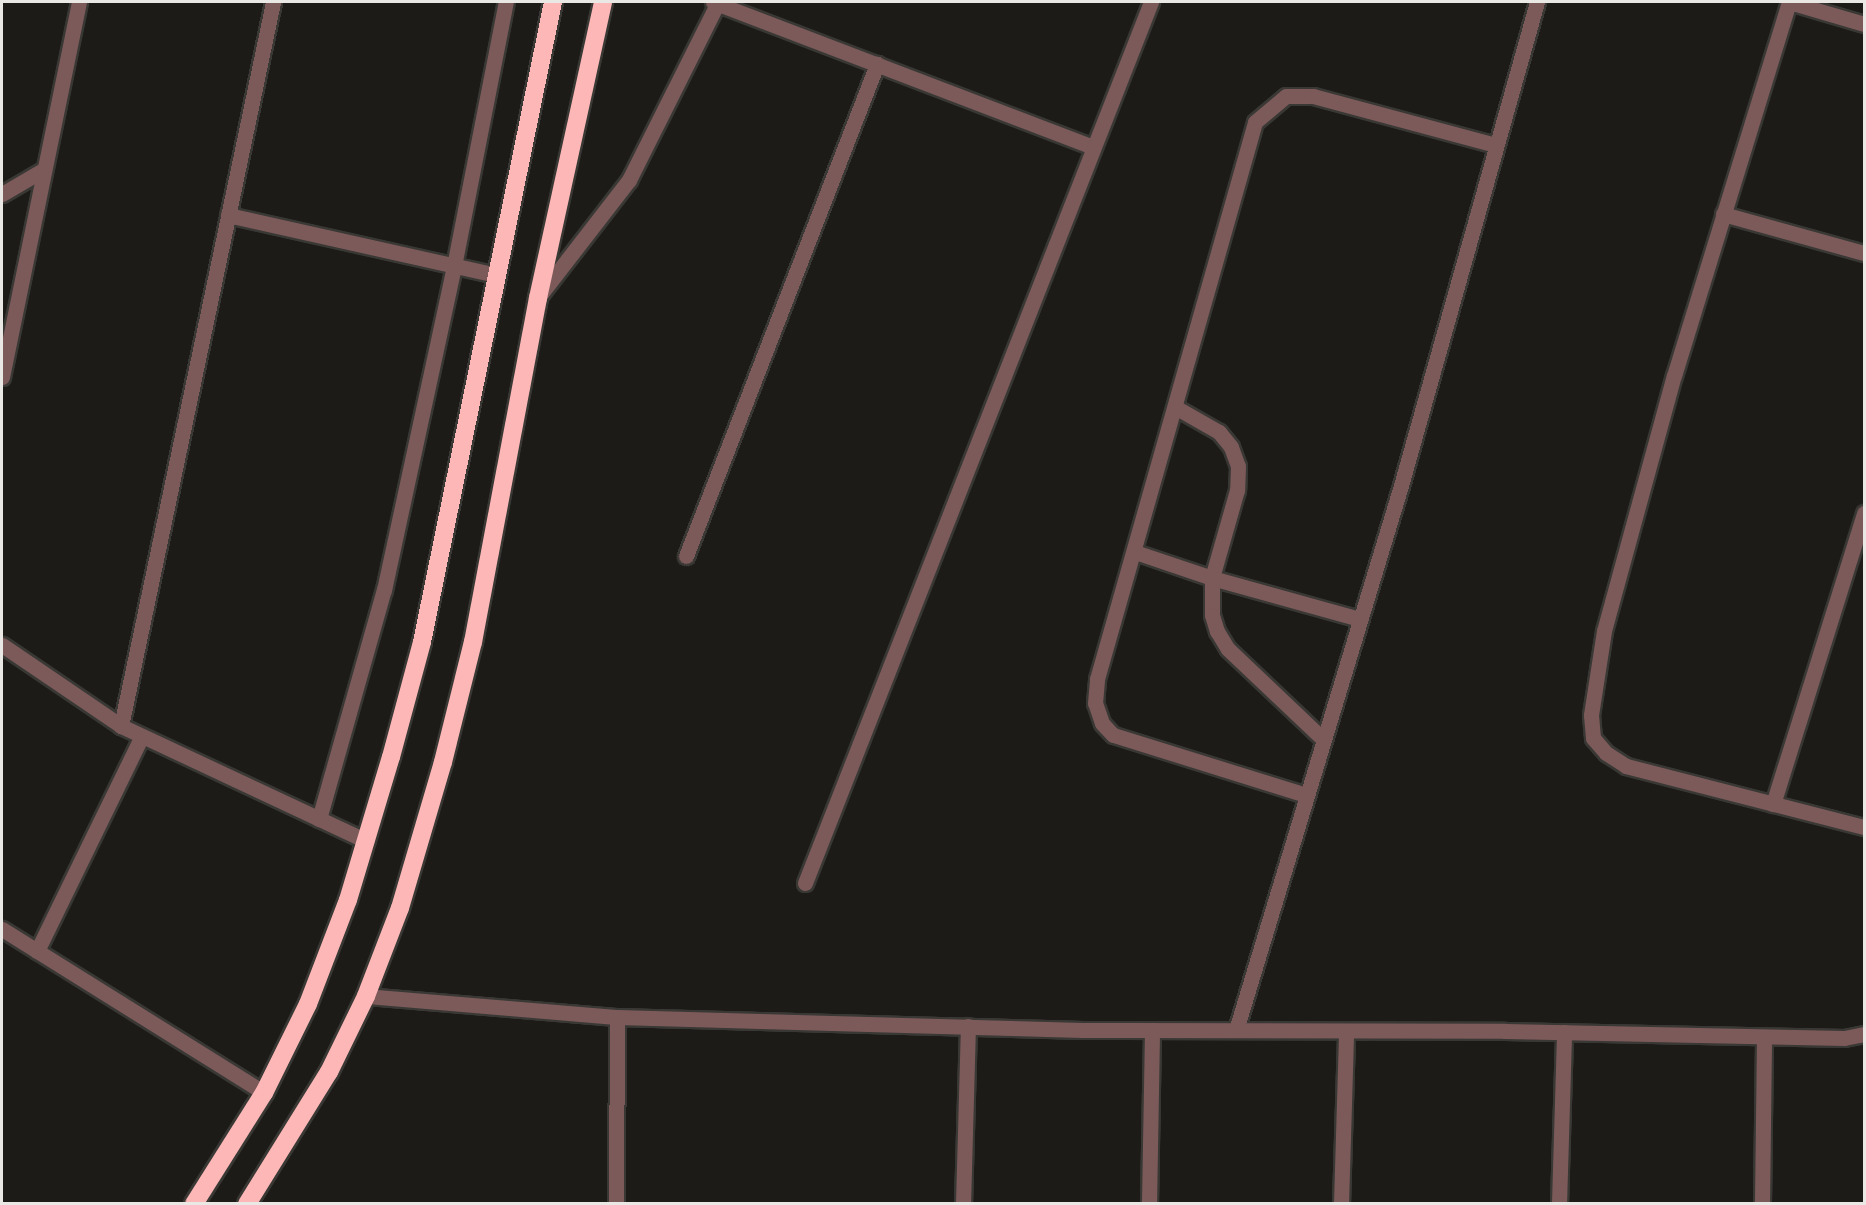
<!DOCTYPE html>
<html>
<head>
<meta charset="utf-8">
<style>
  body { margin:0 }
  #map { position:relative; width:1866px; height:1205px; overflow:hidden; background:#1c1b17; font-family:Jost,sans-serif }
  div>[style] { position:absolute }
  .roads { filter:drop-shadow(2px 0 #393834) drop-shadow(-2px 0 #393834) drop-shadow(0 2px #393834) drop-shadow(0 -2px #393834) }
  .minor>* { height:15px; margin:-7.5px; padding:0 7.5px; transform-origin:7.5px; border-radius:7.5px; background:#7c5a5a }
  .highway>* { height:18px; margin:-9px; padding:0 9px; transform-origin:9px; border-radius:9px; background:#fdb7b7 }
  span { translate:-50% -50%; white-space:nowrap; text-align:center; line-height:1.15; -webkit-text-stroke:4.5px #070605; paint-order:stroke }
  .frame { position:absolute; inset:0; border:3px solid #e9e8e4; pointer-events:none }
</style>
</head>
<body>
<div id="map">
  <div class="roads">
    <div class="minor">
      <i style="left:713px;top:2px;width:407px;rotate:20.9deg"></i>
      <i style="left:1789px;top:2px;width:390px;rotate:107.1deg"></i>
      <i style="left:1674px;top:375px;width:265px;rotate:105.3deg"></i>
      <i style="left:1604px;top:631px;width:85px;rotate:98.8deg"></i>
      <i style="left:1591px;top:715px;width:23px;rotate:85deg"></i>
      <i style="left:1593px;top:738px;width:20px;rotate:49deg"></i>
      <i style="left:1606px;top:753px;width:24px;rotate:33deg"></i>
      <i style="left:1626px;top:766px;width:246px;rotate:14.4deg"></i>
      <i style="left:1789px;top:2px;width:78px;rotate:16.3deg"></i>
      <i style="left:2px;top:194px;width:48px;rotate:-30.3deg"></i>
      <i style="left:1723px;top:214px;width:146px;rotate:15.5deg"></i>
      <i style="left:228px;top:215px;width:276px;rotate:12.6deg"></i>
      <i style="left:540px;top:295px;width:145px;rotate:-52.3deg"></i>
      <i style="left:629px;top:180px;width:199px;rotate:-63.4deg"></i>
      <i style="left:2px;top:377px;width:383px;rotate:-78.4deg"></i>
      <i style="left:1175px;top:407px;width:51px;rotate:29.6deg"></i>
      <i style="left:1219px;top:432px;width:19px;rotate:51deg"></i>
      <i style="left:1231px;top:447px;width:20px;rotate:70deg"></i>
      <i style="left:1238px;top:466px;width:24px;rotate:92deg"></i>
      <i style="left:1237px;top:490px;width:91px;rotate:105.9deg"></i>
      <i style="left:1212px;top:578px;width:37px;rotate:90deg"></i>
      <i style="left:1212px;top:615px;width:17px;rotate:73deg"></i>
      <i style="left:1217px;top:631px;width:21px;rotate:59deg"></i>
      <i style="left:1228px;top:649px;width:131px;rotate:43.5deg"></i>
      <i style="left:1135px;top:552px;width:81px;rotate:18.7deg"></i>
      <i style="left:1212px;top:578px;width:154px;rotate:15.5deg"></i>
      <i style="left:686px;top:556px;width:528px;rotate:-68.78deg"></i>
      <i style="left:2px;top:645px;width:144px;rotate:34.2deg"></i>
      <i style="left:121px;top:726px;width:271px;rotate:25.1deg"></i>
      <i style="left:121px;top:726px;width:740px;rotate:-78.14deg"></i>
      <i style="left:1306px;top:795px;width:202px;rotate:-162.7deg"></i>
      <i style="left:1113px;top:735px;width:16px;rotate:-133deg"></i>
      <i style="left:1102px;top:723px;width:21px;rotate:-109deg"></i>
      <i style="left:1095px;top:703px;width:24px;rotate:-85deg"></i>
      <i style="left:1097px;top:679px;width:579px;rotate:-74.16deg"></i>
      <i style="left:1255px;top:122px;width:40px;rotate:-40deg"></i>
      <i style="left:1286px;top:96px;width:27px"></i>
      <i style="left:1313px;top:96px;width:189px;rotate:15deg"></i>
      <i style="left:1773px;top:804px;width:305px;rotate:-72.6deg"></i>
      <i style="left:319px;top:819px;width:238px;rotate:-74.2deg"></i>
      <i style="left:384px;top:590px;width:331px;rotate:-77.8deg"></i>
      <i style="left:454px;top:266px;width:269px;rotate:-78.9deg"></i>
      <i style="left:805px;top:883px;width:947px;rotate:-68.56deg"></i>
      <i style="left:2px;top:929px;width:309px;rotate:32deg"></i>
      <i style="left:37px;top:951px;width:239px;rotate:-64deg"></i>
      <i style="left:366px;top:996px;width:252px;rotate:4.8deg"></i>
      <i style="left:617px;top:1017px;width:466px;rotate:1.6deg"></i>
      <i style="left:1083px;top:1030px;width:422px;rotate:0.1deg"></i>
      <i style="left:1505px;top:1031px;width:339px;rotate:1.2deg"></i>
      <i style="left:1844px;top:1038px;width:20px;rotate:-11deg"></i>
      <i style="left:1236px;top:1030px;width:565px;rotate:-73.14deg"></i>
      <i style="left:1400px;top:489px;width:506px;rotate:-74.29deg"></i>
      <i style="left:616px;top:1204px;width:187px;rotate:-89.7deg"></i>
      <i style="left:963px;top:1204px;width:178px;rotate:-88.4deg"></i>
      <i style="left:1149px;top:1204px;width:174px;rotate:-89deg"></i>
      <i style="left:1341px;top:1204px;width:173px;rotate:-88.3deg"></i>
      <i style="left:1559px;top:1204px;width:172px;rotate:-88.3deg"></i>
      <i style="left:1762px;top:1204px;width:167px;rotate:-89.3deg"></i>
    </div>
    <div class="highway">
      <i style="left:194px;top:1204px;width:131px;rotate:-57.8deg"></i>
      <i style="left:264px;top:1093px;width:99px;rotate:-63.7deg"></i>
      <i style="left:308px;top:1004px;width:111px;rotate:-69deg"></i>
      <i style="left:348px;top:900px;width:149px;rotate:-73.3deg"></i>
      <i style="left:391px;top:757px;width:119px;rotate:-74.9deg"></i>
      <i style="left:422px;top:642px;width:653px;rotate:-78.43deg"></i>
      <i style="left:247px;top:1204px;width:155px;rotate:-58.2deg"></i>
      <i style="left:329px;top:1072px;width:85px;rotate:-64deg"></i>
      <i style="left:366px;top:996px;width:94px;rotate:-68.9deg"></i>
      <i style="left:400px;top:908px;width:152px;rotate:-73.6deg"></i>
      <i style="left:443px;top:762px;width:124px;rotate:-76deg"></i>
      <i style="left:473px;top:642px;width:350px;rotate:-79.3deg"></i>
      <i style="left:538px;top:298px;width:303px;rotate:-77.6deg"></i>
    </div>
  </div>
  <div class="frame"></div>
</div>
</body>
</html>
